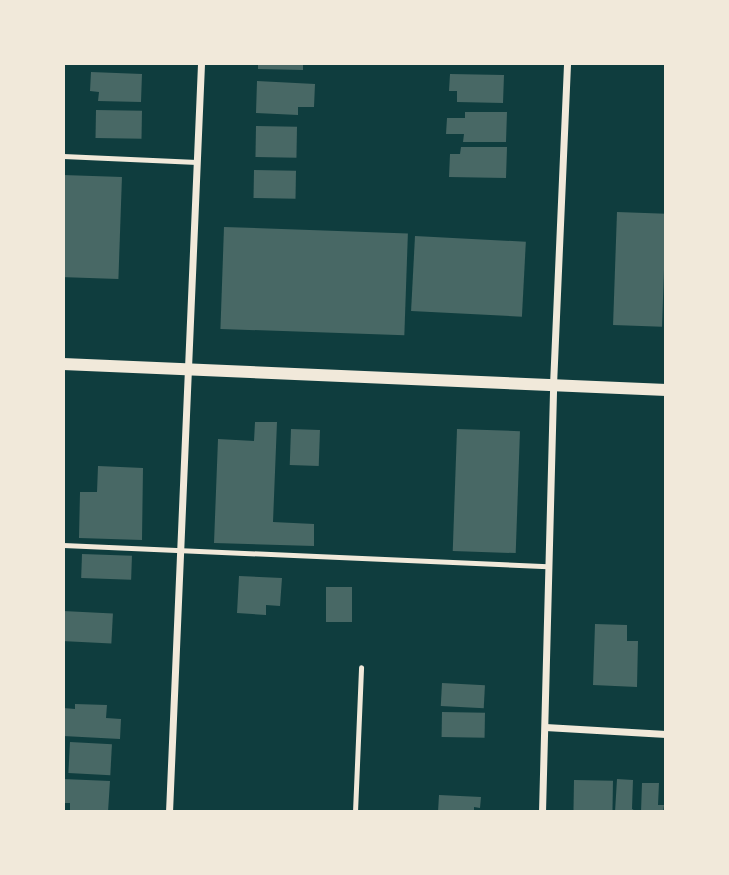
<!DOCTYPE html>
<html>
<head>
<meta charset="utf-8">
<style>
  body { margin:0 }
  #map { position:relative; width:729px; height:875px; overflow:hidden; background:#0f3d3e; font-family:"Nunito Sans",sans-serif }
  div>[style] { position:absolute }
  .building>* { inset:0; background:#486865; transform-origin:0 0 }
  .service>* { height:5px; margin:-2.5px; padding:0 2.5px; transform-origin:2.5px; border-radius:2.5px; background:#f1e9da }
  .minor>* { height:7px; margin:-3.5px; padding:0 3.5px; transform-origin:3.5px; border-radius:3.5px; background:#f1e9da }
  .tertiary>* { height:12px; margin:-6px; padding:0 6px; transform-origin:6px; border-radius:6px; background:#f1e9da }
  span { translate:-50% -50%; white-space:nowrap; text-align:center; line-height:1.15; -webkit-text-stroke:5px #f1e9da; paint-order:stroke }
  .frame { position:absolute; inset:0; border:65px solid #f1e9da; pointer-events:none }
</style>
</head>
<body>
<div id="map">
  <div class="building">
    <i style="clip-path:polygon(258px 63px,303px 63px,303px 70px,258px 69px)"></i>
    <i style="clip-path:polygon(91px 72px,142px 74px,141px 102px,98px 101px,99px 92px,90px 91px)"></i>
    <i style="clip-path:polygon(450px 74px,504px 75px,503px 103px,457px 102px,457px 91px,449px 91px)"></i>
    <i style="clip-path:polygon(257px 81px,315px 84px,314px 107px,298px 107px,298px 115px,256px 113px)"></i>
    <i style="left:96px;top:110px;width:46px;height:28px;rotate:1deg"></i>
    <i style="clip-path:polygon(465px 112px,507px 112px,506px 142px,463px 142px,464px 134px,446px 134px,447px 118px,465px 118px)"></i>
    <i style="left:256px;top:126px;width:41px;height:31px;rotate:1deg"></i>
    <i style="clip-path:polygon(461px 147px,507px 147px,506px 178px,449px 177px,450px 154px,460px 154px)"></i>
    <i style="left:254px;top:170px;width:42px;height:28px;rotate:1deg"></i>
    <i style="left:63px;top:175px;width:59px;height:102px;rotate:2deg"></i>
    <i style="left:617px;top:212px;width:49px;height:113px;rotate:2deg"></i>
    <i style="left:224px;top:227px;width:184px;height:102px;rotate:2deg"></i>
    <i style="left:415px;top:236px;width:111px;height:75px;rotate:3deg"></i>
    <i style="clip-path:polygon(255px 422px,277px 422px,273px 522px,314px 524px,314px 546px,214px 543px,218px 439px,254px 441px)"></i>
    <i style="left:291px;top:429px;width:29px;height:36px;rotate:2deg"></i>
    <i style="left:457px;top:429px;width:63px;height:122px;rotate:2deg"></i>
    <i style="clip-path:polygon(98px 466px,143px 468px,142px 540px,79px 538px,80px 492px,97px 492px)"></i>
    <i style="left:82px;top:554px;width:50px;height:24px;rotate:2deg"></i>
    <i style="clip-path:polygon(239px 576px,282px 578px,280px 606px,266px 605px,266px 615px,237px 613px)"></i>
    <i style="left:326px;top:587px;width:26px;height:35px"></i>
    <i style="left:63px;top:611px;width:50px;height:30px;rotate:3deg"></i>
    <i style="clip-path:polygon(595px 624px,627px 625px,627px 641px,638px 641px,637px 687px,593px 685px)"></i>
    <i style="left:442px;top:683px;width:43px;height:23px;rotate:3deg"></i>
    <i style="clip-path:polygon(75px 704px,107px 705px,106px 718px,121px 719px,120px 739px,63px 736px,63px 708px,75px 709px)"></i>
    <i style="left:442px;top:712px;width:43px;height:25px;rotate:1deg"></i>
    <i style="left:70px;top:742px;width:42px;height:31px;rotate:3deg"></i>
    <i style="clip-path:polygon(63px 779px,110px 781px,108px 812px,70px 812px,70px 803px,63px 803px)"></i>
    <i style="clip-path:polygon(617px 779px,633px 780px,632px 809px,637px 812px,615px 812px)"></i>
    <i style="left:574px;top:780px;width:39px;height:32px;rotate:1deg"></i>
    <i style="clip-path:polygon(642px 783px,659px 783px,658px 805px,664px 805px,663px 812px,641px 812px)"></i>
    <i style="clip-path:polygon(439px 795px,481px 797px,480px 808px,474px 807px,474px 812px,438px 812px)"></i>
  </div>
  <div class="service">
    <i style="left:63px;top:156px;width:134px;rotate:2.6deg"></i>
    <i style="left:63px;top:545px;width:485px;rotate:2.5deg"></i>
    <i style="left:355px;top:812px;width:145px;rotate:-87.6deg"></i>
  </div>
  <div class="minor">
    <i style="left:545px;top:727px;width:121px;rotate:3.3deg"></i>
    <i style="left:169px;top:812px;width:750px;rotate:-87.55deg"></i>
    <i style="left:542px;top:812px;width:427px;rotate:-88.5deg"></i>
    <i style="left:553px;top:385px;width:322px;rotate:-87.5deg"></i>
  </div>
  <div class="tertiary">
    <i style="left:63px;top:364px;width:604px;rotate:2.47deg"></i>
  </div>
  <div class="frame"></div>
</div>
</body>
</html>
